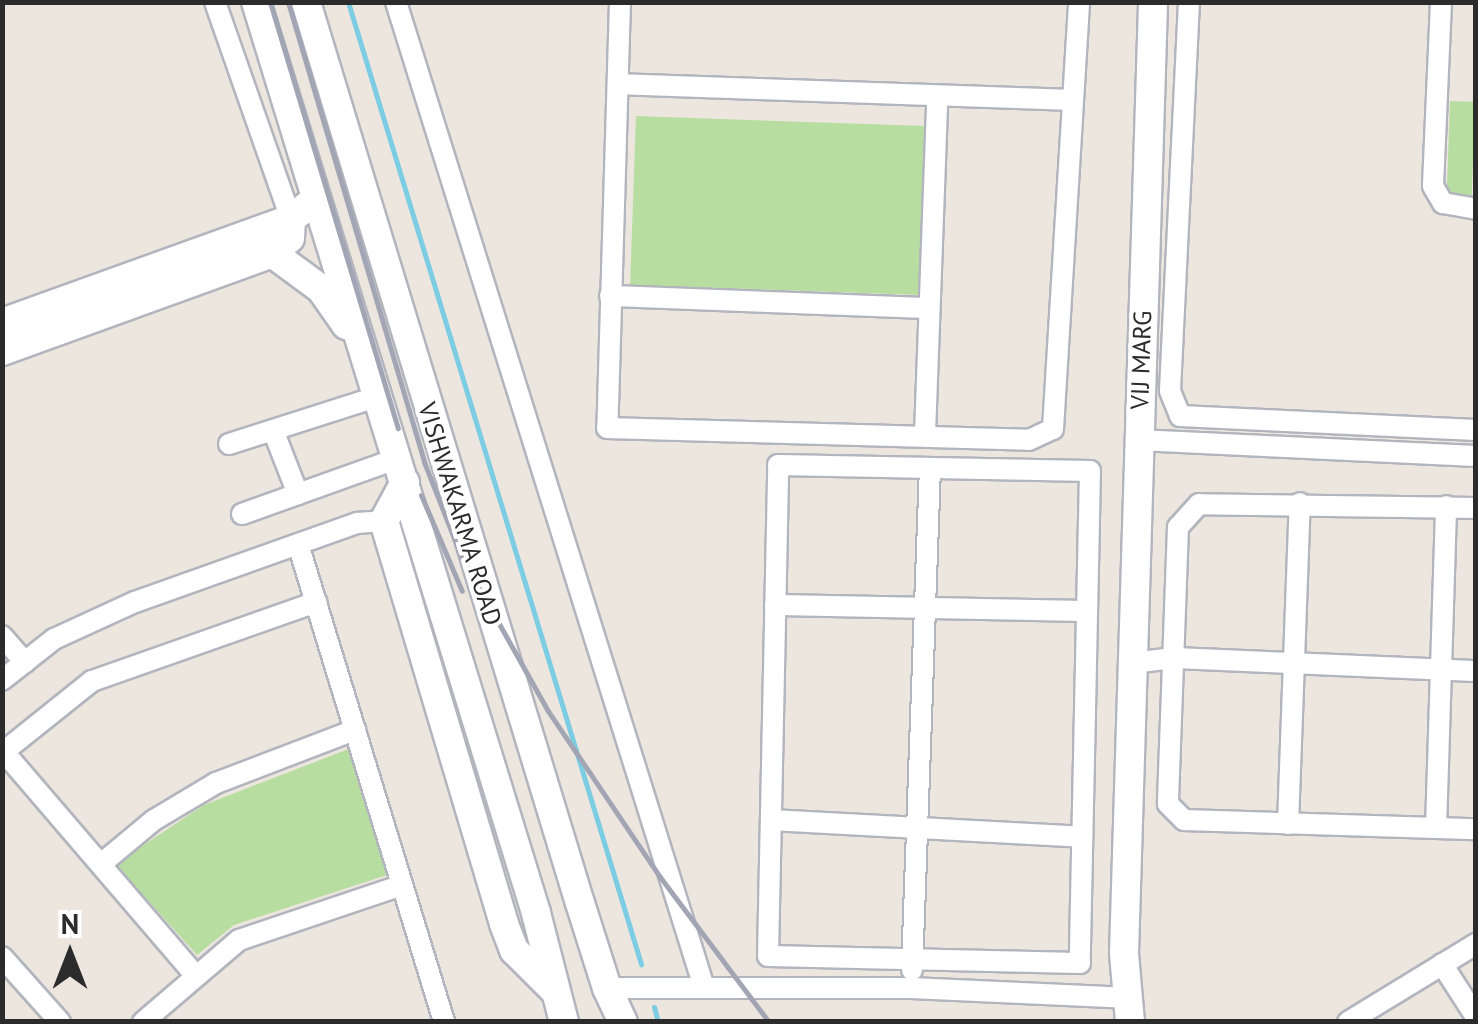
<!DOCTYPE html>
<html>
<head>
<meta charset="utf-8">
<style>
  body { margin:0 }
  #map { position:relative; width:1478px; height:1024px; overflow:hidden; background:#ece6df; font-family:"PT Sans",sans-serif }
  div>[style] { position:absolute }
  .green>* { inset:0; background:#b8dda1; transform-origin:0 0 }
  .stream>* { height:5px; margin:-2.5px; padding:0 2.5px; transform-origin:2.5px; border-radius:2.5px; background:#7ccde3 }
  .roads { filter:drop-shadow(2px 0 #b2b5bd) drop-shadow(-2px 0 #b2b5bd) drop-shadow(0 2px #b2b5bd) drop-shadow(0 -2px #b2b5bd) }
  .street>* { height:20px; margin:-10px; padding:0 10px; transform-origin:10px; border-radius:10px; background:#fff }
  .secondary>* { height:28px; margin:-14px; padding:0 14px; transform-origin:14px; border-radius:14px; background:#fff }
  .rail>* { height:5px; margin:-2.5px; padding:0 2.5px; transform-origin:2.5px; border-radius:2.5px; background:#a2a5b4 }
  span { translate:-50% -50%; white-space:nowrap; text-align:center; line-height:1.15; -webkit-text-stroke:8px #fff; paint-order:stroke }
  .street-label { font-size:25px; color:#2b2b2b }
  .frame { position:absolute; inset:0; border:5px solid #2b2b2b; pointer-events:none }
  .north { position:absolute; left:20px; top:904px; width:100px; height:100px; -webkit-text-stroke:8px #fff; paint-order:stroke; rotate:0deg; font-size:28px; font-weight:700; line-height:40px; text-align:center; color:#2b2b2b }
  .north::after { content:''; display:block; margin:auto; width:35px; height:45px; background:#2b2b2b; clip-path:polygon(50% 0,100% 100%,50% 72%,0 100%) }
</style>
</head>
<body>
<div id="map">
  <div class="green">
    <i style="left:1450px;top:101px;width:25px;height:100px;rotate:2deg"></i>
    <i style="left:636px;top:116px;width:290px;height:169px;rotate:2deg"></i>
    <i style="clip-path:polygon(351px 748px,387px 875px,234px 925px,197px 955px,115px 864px,204px 805px)"></i>
  </div>
  <div class="stream">
    <i style="left:348px;top:2px;width:1006px;rotate:73.06deg"></i>
    <i style="left:654px;top:1007px;width:16px;rotate:75deg"></i>
  </div>
  <div class="roads">
    <div class="street">
      <i style="left:215px;top:2px;width:230px;rotate:70.7deg"></i>
      <i style="left:396px;top:2px;width:1032px;rotate:72.64deg"></i>
      <i style="left:620px;top:2px;width:426px;rotate:91.7deg"></i>
      <i style="left:607px;top:428px;width:422px;rotate:1.6deg"></i>
      <i style="left:1029px;top:440px;width:26px;rotate:-25deg"></i>
      <i style="left:1053px;top:429px;width:428px;rotate:-86.5deg"></i>
      <i style="left:1189px;top:2px;width:389px;rotate:92.8deg"></i>
      <i style="left:1170px;top:391px;width:27px;rotate:68deg"></i>
      <i style="left:1180px;top:416px;width:296px;rotate:2.7deg"></i>
      <i style="left:1441px;top:2px;width:184px;rotate:92.5deg"></i>
      <i style="left:1433px;top:186px;width:20px;rotate:60deg"></i>
      <i style="left:1443px;top:203px;width:34px;rotate:10deg"></i>
      <i style="left:618px;top:84px;width:453px;rotate:2deg"></i>
      <i style="left:610px;top:296px;width:318px;rotate:2.2deg"></i>
      <i style="left:273px;top:430px;width:69px;rotate:68.7deg"></i>
      <i style="left:925px;top:434px;width:335px;rotate:-87.9deg"></i>
      <i style="left:1138px;top:440px;width:338px;rotate:2.7deg"></i>
      <i style="left:229px;top:444px;width:157px;rotate:-17.7deg"></i>
      <i style="left:778px;top:465px;width:312px;rotate:1.1deg"></i>
      <i style="left:1090px;top:471px;width:492px;rotate:91.2deg"></i>
      <i style="left:1080px;top:963px;width:312px;rotate:-178.7deg"></i>
      <i style="left:768px;top:956px;width:491px;rotate:-88.8deg"></i>
      <i style="left:1476px;top:508px;width:277px;rotate:-179.2deg"></i>
      <i style="left:1199px;top:504px;width:31px;rotate:132deg"></i>
      <i style="left:1178px;top:527px;width:277px;rotate:92.1deg"></i>
      <i style="left:1168px;top:804px;width:23px;rotate:45deg"></i>
      <i style="left:1184px;top:820px;width:292px;rotate:1.8deg"></i>
      <i style="left:242px;top:514px;width:166px;rotate:-19.7deg"></i>
      <i style="left:298px;top:544px;width:500px;rotate:73deg"></i>
      <i style="left:775px;top:605px;width:312px;rotate:1.1deg"></i>
      <i style="left:2px;top:636px;width:35px;rotate:49deg"></i>
      <i style="left:1132px;top:663px;width:42px;rotate:-6.8deg"></i>
      <i style="left:1174px;top:658px;width:302px;rotate:2.5deg"></i>
      <i style="left:2px;top:680px;width:66px;rotate:-38.3deg"></i>
      <i style="left:54px;top:639px;width:89px;rotate:-24.6deg"></i>
      <i style="left:135px;top:602px;width:236px;rotate:-19.6deg"></i>
      <i style="left:357px;top:523px;width:27px;rotate:-4deg"></i>
      <i style="left:4px;top:752px;width:295px;rotate:49.4deg"></i>
      <i style="left:2px;top:753px;width:115px;rotate:-38.7deg"></i>
      <i style="left:92px;top:681px;width:238px;rotate:-19.4deg"></i>
      <i style="left:771px;top:820px;width:311px;rotate:3.1deg"></i>
      <i style="left:1288px;top:824px;width:321px;rotate:-87.9deg"></i>
      <i style="left:1436px;top:828px;width:322px;rotate:-88.2deg"></i>
      <i style="left:101px;top:864px;width:69px;rotate:-39.7deg"></i>
      <i style="left:154px;top:820px;width:72px;rotate:-30.8deg"></i>
      <i style="left:216px;top:783px;width:149px;rotate:-20.9deg"></i>
      <i style="left:2px;top:957px;width:87px;rotate:48.3deg"></i>
      <i style="left:1442px;top:964px;width:63px;rotate:57.3deg"></i>
      <i style="left:912px;top:970px;width:502px;rotate:-87.95deg"></i>
      <i style="left:607px;top:988px;width:304px"></i>
      <i style="left:911px;top:988px;width:217px;rotate:2.6deg"></i>
      <i style="left:143px;top:1022px;width:126px;rotate:-40.5deg"></i>
      <i style="left:239px;top:940px;width:172px;rotate:-18.6deg"></i>
      <i style="left:1348px;top:1022px;width:150px;rotate:-31.4deg"></i>
    </div>
    <div class="secondary">
      <i style="left:256px;top:2px;width:953px;rotate:72.91deg"></i>
      <i style="left:536px;top:913px;width:113px;rotate:75.6deg"></i>
      <i style="left:306px;top:2px;width:942px;rotate:73.09deg"></i>
      <i style="left:580px;top:903px;width:89px;rotate:72.4deg"></i>
      <i style="left:607px;top:988px;width:38px;rotate:65deg"></i>
      <i style="left:272px;top:253px;width:61px;rotate:36.3deg"></i>
      <i style="left:321px;top:289px;width:44px;rotate:55.2deg"></i>
      <i style="left:2px;top:323px;width:307px;rotate:-19.8deg"></i>
      <i style="left:291px;top:219px;width:32px;rotate:-39deg"></i>
      <i style="left:2px;top:351px;width:287px;rotate:-19.9deg"></i>
      <i style="left:272px;top:253px;width:23px;rotate:-40deg"></i>
      <i style="left:290px;top:238px;width:19px;rotate:-87deg"></i>
      <i style="left:405px;top:482px;width:44px;rotate:118.3deg"></i>
      <i style="left:384px;top:521px;width:420px;rotate:73.4deg"></i>
      <i style="left:504px;top:924px;width:28px;rotate:69deg"></i>
      <i style="left:514px;top:950px;width:58px;rotate:45deg"></i>
      <i style="left:1130px;top:1022px;width:69px;rotate:-95deg"></i>
      <i style="left:1124px;top:953px;width:951px;rotate:-88.25deg"></i>
    </div>
  </div>
  <div class="rail">
    <i style="left:270px;top:2px;width:445px;rotate:73.3deg"></i>
    <i style="left:288px;top:2px;width:480px;rotate:73.5deg"></i>
    <i style="left:424px;top:462px;width:101px;rotate:68.5deg"></i>
    <i style="left:461px;top:556px;width:178px;rotate:60.7deg"></i>
    <i style="left:548px;top:711px;width:200px;rotate:56deg"></i>
    <i style="left:660px;top:877px;width:181px;rotate:53.1deg"></i>
    <i style="left:421px;top:495px;width:104px;rotate:66.9deg"></i>
  </div>
  <div class="street-label">
    <span style="left:1141px;top:360px;rotate:-88deg">VIJ MARG</span>
    <span style="left:460px;top:514px;rotate:73deg">VISHWAKARMA ROAD</span>
  </div>
  <div class="frame"></div>
  <div class="north">N</div>
</div>
</body>
</html>
